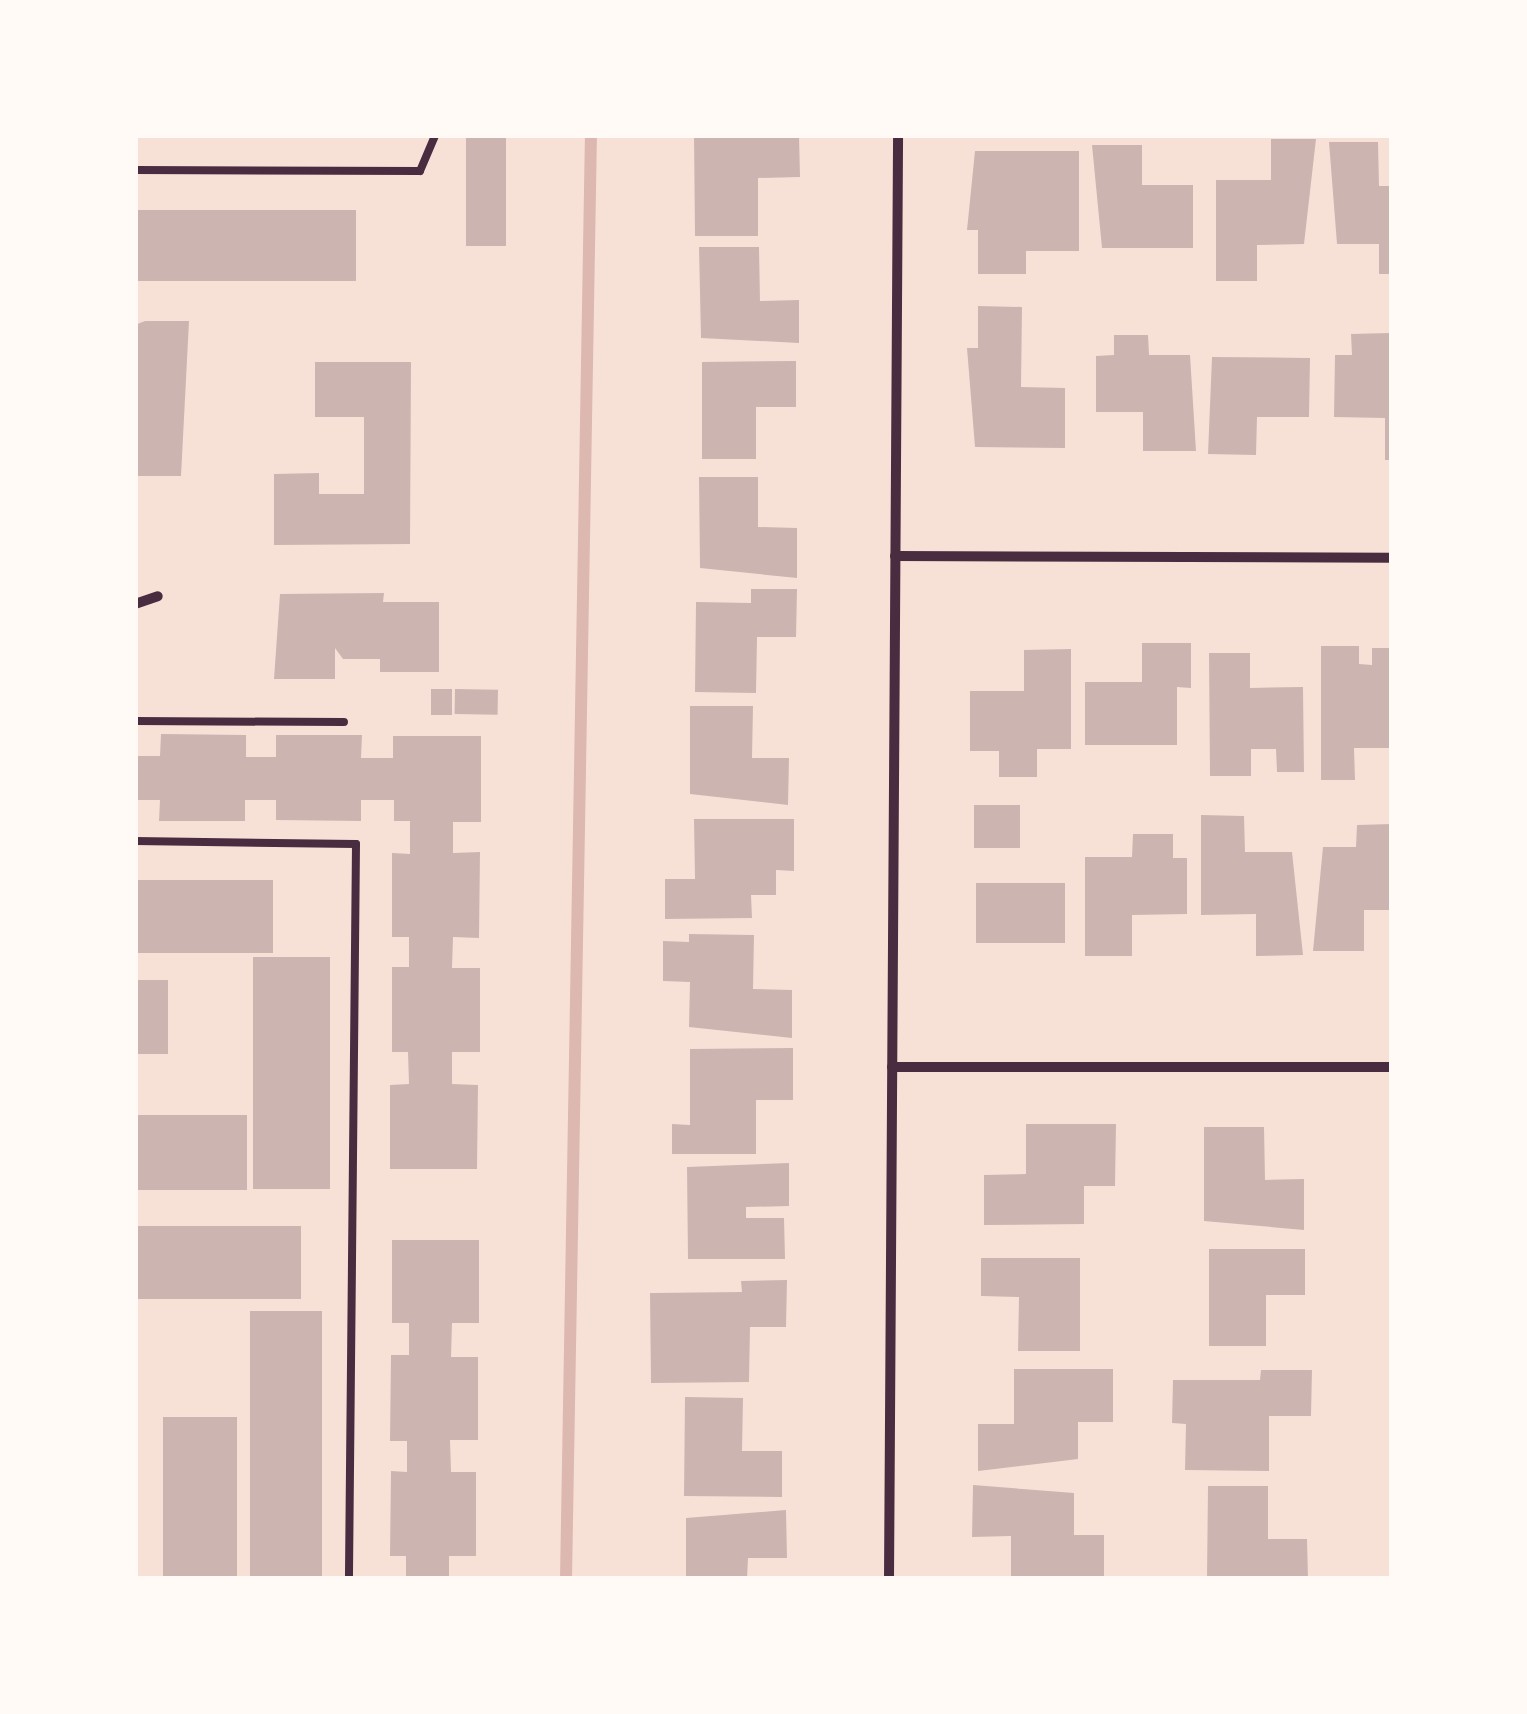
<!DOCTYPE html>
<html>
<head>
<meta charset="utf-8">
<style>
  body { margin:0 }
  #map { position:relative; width:1527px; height:1714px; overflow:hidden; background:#f7e1d7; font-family:"Alegreya Sans",sans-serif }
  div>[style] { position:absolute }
  .stream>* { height:12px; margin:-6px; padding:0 6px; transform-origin:6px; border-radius:6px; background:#dcb8b0 }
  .building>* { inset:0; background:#ccb4b1; transform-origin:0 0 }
  .service>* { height:8px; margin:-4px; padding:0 4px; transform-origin:4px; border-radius:4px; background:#4a2c40 }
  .minor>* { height:10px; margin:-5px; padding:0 5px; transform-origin:5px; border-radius:5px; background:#4a2c40 }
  span { translate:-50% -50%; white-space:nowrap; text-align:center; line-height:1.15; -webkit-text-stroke:10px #fffaf5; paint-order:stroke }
  .frame { position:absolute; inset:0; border:138px solid #fffaf5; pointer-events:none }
</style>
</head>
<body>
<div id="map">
  <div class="stream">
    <i style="left:566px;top:1579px;width:1444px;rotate:-89.01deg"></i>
  </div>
  <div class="building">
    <i style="left:466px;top:135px;width:40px;height:111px"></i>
    <i style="clip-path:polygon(694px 135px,799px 135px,800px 177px,758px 178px,758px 236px,695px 236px)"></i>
    <i style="clip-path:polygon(1271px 139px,1316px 139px,1304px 244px,1257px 245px,1257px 281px,1216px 281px,1216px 180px,1271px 180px)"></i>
    <i style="clip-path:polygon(1329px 142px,1378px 142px,1379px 186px,1392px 186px,1392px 274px,1379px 274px,1379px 244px,1337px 244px)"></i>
    <i style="clip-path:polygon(1092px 145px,1142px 145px,1142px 185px,1193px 185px,1193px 248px,1102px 248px)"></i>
    <i style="clip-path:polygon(975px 151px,1079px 151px,1079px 251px,1026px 251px,1026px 274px,978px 274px,978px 230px,967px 230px)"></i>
    <i style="left:135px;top:210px;width:221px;height:71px"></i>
    <i style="clip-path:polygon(699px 247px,759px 247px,760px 301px,799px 300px,799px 343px,701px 338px)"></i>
    <i style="clip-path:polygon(978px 306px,1022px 307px,1021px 387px,1065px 388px,1065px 448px,975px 447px,967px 348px,978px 348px)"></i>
    <i style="clip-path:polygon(145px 321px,189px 321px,181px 476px,135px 476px,135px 325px)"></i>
    <i style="clip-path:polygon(1390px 333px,1392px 460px,1385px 460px,1385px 418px,1334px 417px,1335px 355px,1352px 355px,1351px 334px)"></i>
    <i style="clip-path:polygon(1114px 335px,1148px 335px,1149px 355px,1190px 355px,1196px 451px,1143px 451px,1143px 412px,1096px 412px,1096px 356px,1114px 355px)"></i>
    <i style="clip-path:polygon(1212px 357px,1310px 358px,1309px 417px,1257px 417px,1256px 455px,1208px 454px)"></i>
    <i style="clip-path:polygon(796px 361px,796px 407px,756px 407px,756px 459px,702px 459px,702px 362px)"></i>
    <i style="clip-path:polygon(315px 362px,411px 362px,410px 544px,274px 545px,274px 474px,319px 473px,319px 494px,364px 494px,364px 417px,315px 417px)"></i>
    <i style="clip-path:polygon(699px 477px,758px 477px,758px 527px,797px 528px,797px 578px,700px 568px)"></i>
    <i style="clip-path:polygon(751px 589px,797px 589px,796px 637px,757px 637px,756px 693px,695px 692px,696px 602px,751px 603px)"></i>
    <i style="clip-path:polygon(384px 593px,383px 602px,439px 602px,439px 672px,380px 672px,380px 659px,343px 659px,335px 648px,335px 679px,274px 679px,280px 594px)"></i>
    <i style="clip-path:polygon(1142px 643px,1191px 643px,1191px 688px,1177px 687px,1177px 745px,1085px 745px,1085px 682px,1142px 682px)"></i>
    <i style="clip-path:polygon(1321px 646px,1359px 646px,1359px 664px,1372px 665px,1372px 648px,1392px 648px,1392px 748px,1354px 748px,1355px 780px,1321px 780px)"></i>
    <i style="clip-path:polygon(1071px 649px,1071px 749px,1037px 749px,1037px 777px,999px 777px,999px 751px,970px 751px,970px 691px,1024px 691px,1024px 650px)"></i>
    <i style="clip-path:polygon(1209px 653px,1250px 653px,1250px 688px,1303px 687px,1304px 772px,1277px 772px,1276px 749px,1251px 749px,1251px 776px,1210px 776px)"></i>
    <i style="left:431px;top:689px;width:21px;height:26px"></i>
    <i style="left:455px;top:689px;width:43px;height:25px;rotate:1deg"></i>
    <i style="clip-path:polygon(690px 706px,753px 706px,752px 758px,789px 758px,788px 805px,690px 794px)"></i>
    <i style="clip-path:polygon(161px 734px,246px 735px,246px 757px,276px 757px,276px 735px,362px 735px,361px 758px,393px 758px,393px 736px,481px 736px,481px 822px,453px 822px,453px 853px,480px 852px,479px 938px,453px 937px,452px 968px,480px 968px,480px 1052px,452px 1052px,452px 1084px,478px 1085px,477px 1169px,390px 1169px,390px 1085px,409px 1084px,408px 1052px,392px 1052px,392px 967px,409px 967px,409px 937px,392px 937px,392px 853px,410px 854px,410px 821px,394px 821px,394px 800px,361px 800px,361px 821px,276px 820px,276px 800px,245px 800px,245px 821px,159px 821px,160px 800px,135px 800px,135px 756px,160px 756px)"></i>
    <i style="left:974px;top:805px;width:46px;height:43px"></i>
    <i style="clip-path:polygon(1201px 815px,1244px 816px,1245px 852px,1292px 852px,1303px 955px,1256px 956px,1256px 914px,1201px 915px)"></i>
    <i style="clip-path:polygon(694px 819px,794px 819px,794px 871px,776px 870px,776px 895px,751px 895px,752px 918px,665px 919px,665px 879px,695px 879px)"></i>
    <i style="clip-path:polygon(1392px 824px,1392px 910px,1364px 910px,1364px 951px,1313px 951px,1323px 847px,1356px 847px,1357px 825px)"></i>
    <i style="clip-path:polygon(1133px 834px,1173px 834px,1173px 858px,1187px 858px,1187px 914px,1132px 915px,1132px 956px,1085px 956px,1085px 857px,1132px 857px)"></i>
    <i style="left:135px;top:880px;width:138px;height:73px"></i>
    <i style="left:976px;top:883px;width:89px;height:60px"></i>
    <i style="clip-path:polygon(689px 934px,754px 935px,753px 989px,792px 990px,792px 1038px,689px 1027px,690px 982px,663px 981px,663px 941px,689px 942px)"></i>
    <i style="left:253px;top:957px;width:77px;height:232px"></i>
    <i style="left:135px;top:980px;width:33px;height:74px"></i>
    <i style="clip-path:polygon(793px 1048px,793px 1100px,756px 1100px,756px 1154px,672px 1154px,672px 1124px,690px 1125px,690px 1049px)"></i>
    <i style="left:135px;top:1115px;width:112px;height:75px"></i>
    <i style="clip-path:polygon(1026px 1124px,1116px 1124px,1115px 1186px,1084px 1186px,1084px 1224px,984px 1225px,984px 1175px,1026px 1174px)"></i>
    <i style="clip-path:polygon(1204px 1127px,1264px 1127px,1265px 1180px,1304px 1179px,1304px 1230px,1204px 1221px)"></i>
    <i style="clip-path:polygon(789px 1163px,789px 1206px,746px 1207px,746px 1218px,784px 1218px,785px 1259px,688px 1259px,687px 1167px)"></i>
    <i style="left:135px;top:1226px;width:166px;height:73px"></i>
    <i style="clip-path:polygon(392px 1240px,479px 1240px,479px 1323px,452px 1323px,451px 1357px,478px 1357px,478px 1440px,450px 1440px,451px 1472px,476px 1472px,476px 1556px,449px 1556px,449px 1579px,406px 1579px,406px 1556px,390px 1556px,391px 1471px,407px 1472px,407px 1441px,390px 1441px,391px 1355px,409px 1355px,409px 1323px,392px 1323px)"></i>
    <i style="clip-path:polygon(1209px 1249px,1305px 1249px,1305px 1295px,1266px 1295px,1266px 1346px,1209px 1346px)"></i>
    <i style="clip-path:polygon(981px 1258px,1080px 1258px,1080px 1351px,1018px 1351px,1019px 1297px,981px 1296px)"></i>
    <i style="clip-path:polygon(787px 1280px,786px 1327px,750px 1327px,749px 1382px,651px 1383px,650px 1293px,742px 1292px,741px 1281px)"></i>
    <i style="left:250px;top:1311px;width:72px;height:268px"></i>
    <i style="clip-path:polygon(1014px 1369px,1113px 1369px,1113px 1422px,1078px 1422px,1078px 1459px,978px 1471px,978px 1424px,1014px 1424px)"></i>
    <i style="clip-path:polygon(1261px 1370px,1312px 1370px,1311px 1416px,1269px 1416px,1269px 1471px,1185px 1470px,1186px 1424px,1172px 1423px,1173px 1380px,1260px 1380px)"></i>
    <i style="clip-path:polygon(685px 1397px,743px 1398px,742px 1451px,782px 1451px,782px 1497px,684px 1496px)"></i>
    <i style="left:163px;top:1417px;width:74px;height:162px"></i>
    <i style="clip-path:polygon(973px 1485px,1074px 1493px,1074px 1535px,1104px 1535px,1104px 1579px,1011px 1579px,1011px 1536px,972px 1537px)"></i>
    <i style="clip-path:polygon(1208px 1486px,1268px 1486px,1268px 1539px,1307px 1539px,1308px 1579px,1207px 1579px)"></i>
    <i style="clip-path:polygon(786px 1510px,787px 1558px,748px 1558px,747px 1579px,686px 1579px,686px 1518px)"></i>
  </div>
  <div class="service">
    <i style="left:135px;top:170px;width:285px;rotate:0.2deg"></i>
    <i style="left:420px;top:171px;width:39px;rotate:-67deg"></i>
    <i style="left:135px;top:721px;width:209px;rotate:0.3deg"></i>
    <i style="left:135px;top:841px;width:221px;rotate:0.8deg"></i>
    <i style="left:356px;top:844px;width:735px;rotate:90.55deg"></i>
  </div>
  <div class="minor">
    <i style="left:895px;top:556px;width:497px;rotate:0.2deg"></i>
    <i style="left:135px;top:604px;width:24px;rotate:-19deg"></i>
    <i style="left:892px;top:1067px;width:500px"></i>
    <i style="left:889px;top:1579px;width:1444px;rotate:-89.64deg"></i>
  </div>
  <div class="frame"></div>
</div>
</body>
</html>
